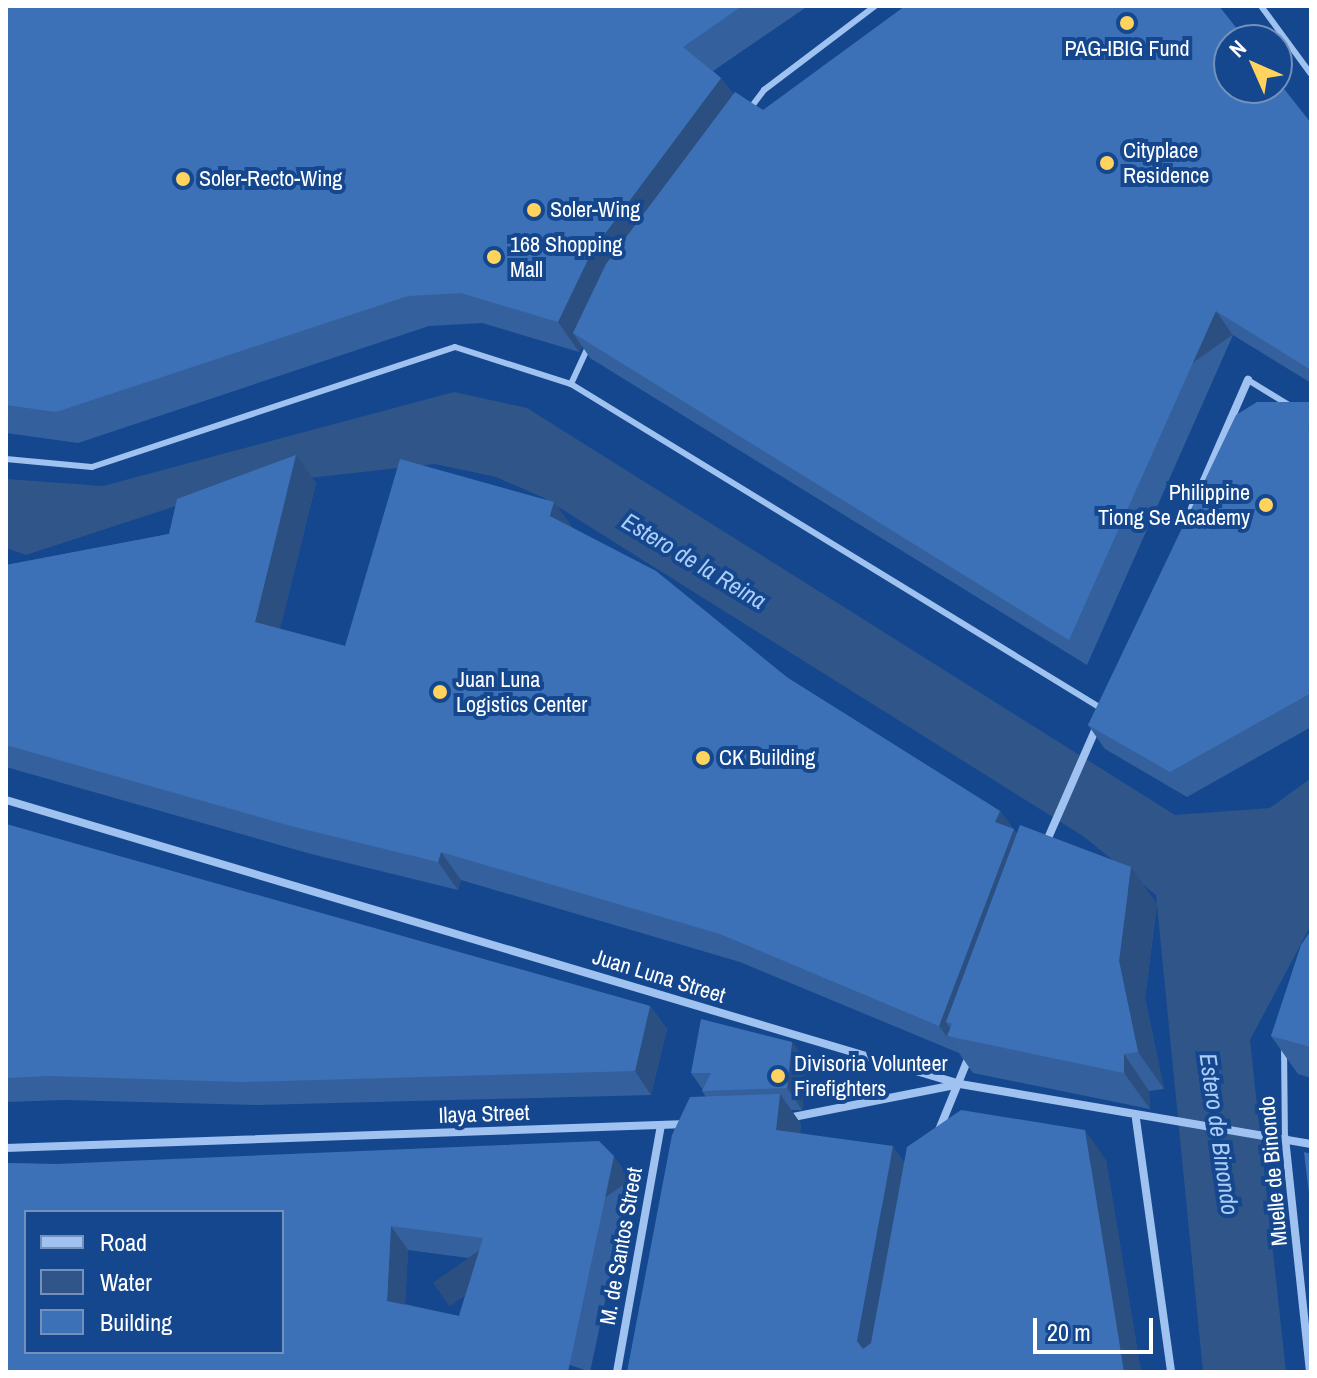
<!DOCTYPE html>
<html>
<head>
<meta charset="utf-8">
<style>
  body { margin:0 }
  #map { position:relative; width:1317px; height:1378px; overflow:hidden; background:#15478e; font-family:"Archivo Narrow",sans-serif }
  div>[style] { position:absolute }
  .water>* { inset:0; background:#305589 }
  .service>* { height:6px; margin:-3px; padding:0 3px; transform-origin:3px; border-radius:3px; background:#9fc2f0 }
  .minor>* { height:8px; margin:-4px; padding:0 4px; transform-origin:4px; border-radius:4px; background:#9fc2f0 }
  .wall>* { inset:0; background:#34619d }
  .shaded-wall>* { inset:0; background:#2b4f80; transform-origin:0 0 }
  .building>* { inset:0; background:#3d71b7 }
  .dots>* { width:22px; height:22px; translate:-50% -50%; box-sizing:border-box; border:4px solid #15478e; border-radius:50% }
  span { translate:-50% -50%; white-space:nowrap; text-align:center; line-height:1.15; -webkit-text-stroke:8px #15478e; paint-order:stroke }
  .poi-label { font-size:22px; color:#fff }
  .left { translate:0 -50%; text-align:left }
  .right { translate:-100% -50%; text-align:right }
  .street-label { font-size:22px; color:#fff }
  .water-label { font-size:24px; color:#abcdf7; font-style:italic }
  .frame { position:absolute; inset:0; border:8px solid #fff; pointer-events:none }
  .legend { position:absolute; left:24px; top:1210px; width:260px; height:144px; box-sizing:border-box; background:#15478e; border:2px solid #7391bb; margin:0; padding:10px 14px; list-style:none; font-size:24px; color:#fff }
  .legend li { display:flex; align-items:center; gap:16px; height:40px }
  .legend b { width:40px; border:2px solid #7391bb }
  .north { position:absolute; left:1213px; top:24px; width:80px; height:80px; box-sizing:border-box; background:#15478e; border:2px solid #7391bb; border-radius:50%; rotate:315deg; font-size:22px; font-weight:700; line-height:32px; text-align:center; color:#fff }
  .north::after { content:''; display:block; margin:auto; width:28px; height:36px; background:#ffd35e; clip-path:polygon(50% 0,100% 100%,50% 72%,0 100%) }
  .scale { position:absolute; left:1033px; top:1318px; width:120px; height:36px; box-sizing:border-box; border:4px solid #fff; border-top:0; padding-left:10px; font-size:24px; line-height:28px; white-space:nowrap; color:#fff; -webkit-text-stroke:6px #15478e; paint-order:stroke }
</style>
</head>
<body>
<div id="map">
  <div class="water">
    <i style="clip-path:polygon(454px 392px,527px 408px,1175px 815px,1270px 808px,1311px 778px,1311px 925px,1250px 1040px,1286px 1372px,1203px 1372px,1156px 895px,1083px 836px,544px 498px,496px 477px,435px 464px,237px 486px,26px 555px,6px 548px,6px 479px,103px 486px)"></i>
  </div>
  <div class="service">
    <i style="left:1261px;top:6px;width:84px;rotate:53.7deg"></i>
    <i style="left:749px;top:110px;width:25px;rotate:-53deg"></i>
    <i style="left:764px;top:90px;width:139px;rotate:-37.1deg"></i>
    <i style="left:1248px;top:380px;width:48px;rotate:31.4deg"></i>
    <i style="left:571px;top:384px;width:41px;rotate:-65.3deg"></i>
    <i style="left:6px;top:459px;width:86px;rotate:5.3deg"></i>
    <i style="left:92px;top:467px;width:382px;rotate:-18.3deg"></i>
    <i style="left:455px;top:347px;width:122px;rotate:17.7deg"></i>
    <i style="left:571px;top:384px;width:625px;rotate:31.45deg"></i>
    <i style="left:1284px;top:1047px;width:91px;rotate:89.4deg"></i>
  </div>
  <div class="minor">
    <i style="left:1192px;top:508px;width:140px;rotate:-66.4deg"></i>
    <i style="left:6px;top:800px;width:995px;rotate:16.58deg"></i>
    <i style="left:960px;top:1084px;width:356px;rotate:9.7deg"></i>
    <i style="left:1045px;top:845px;width:130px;rotate:-66.4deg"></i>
    <i style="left:788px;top:1118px;width:174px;rotate:-11.2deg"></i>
    <i style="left:1136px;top:1119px;width:255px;rotate:82.1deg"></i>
    <i style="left:939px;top:1130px;width:82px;rotate:-67.8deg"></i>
    <i style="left:1285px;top:1138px;width:235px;rotate:83.9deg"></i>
    <i style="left:6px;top:1148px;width:681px;rotate:-2.02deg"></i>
    <i style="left:617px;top:1372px;width:250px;rotate:-79.9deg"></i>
  </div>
  <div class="wall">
    <i style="clip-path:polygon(6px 6px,808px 6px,713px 71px,721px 78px,733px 94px,763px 110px,1311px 123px,1311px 383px,1233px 335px,1087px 665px,590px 358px,582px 346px,579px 352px,482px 323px,429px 326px,78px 443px,6px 433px)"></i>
    <i style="clip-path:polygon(1311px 402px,1311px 727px,1187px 797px,1105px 749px,1088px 725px)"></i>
    <i style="clip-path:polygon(316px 483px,280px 629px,345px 646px,573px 528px,788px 678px,1000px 811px,1017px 834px,1157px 904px,1145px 998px,1164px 1089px,1149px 1091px,1150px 1109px,973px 1073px,959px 1053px,740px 962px,461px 880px,458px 890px,311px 854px,6px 767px,6px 565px,169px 534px)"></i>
    <i style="clip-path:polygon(6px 824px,650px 1006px,667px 1029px,651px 1095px,258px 1105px,64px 1100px,6px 1102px)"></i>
    <i style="clip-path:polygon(1311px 930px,1311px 1078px,1298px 1074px,1271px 1036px)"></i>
    <i style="clip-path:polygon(792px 1042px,807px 1063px,802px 1110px,791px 1110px,801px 1124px,800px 1133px,904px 1162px,1106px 1160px,1141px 1372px,706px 1097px,702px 1091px,703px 1090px,691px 1073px)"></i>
    <i style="clip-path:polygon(evenodd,6px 1163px,631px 1180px,590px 1372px,6px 1163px,408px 1250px,476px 1259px,459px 1316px,405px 1304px,408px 1250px)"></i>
  </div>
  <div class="shaded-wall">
    <i style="clip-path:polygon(721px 78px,743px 108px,573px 333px,582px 346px,579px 352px,558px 322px,592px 251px)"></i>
    <i style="left:1216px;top:311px;width:29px;height:360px;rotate:55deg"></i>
    <i style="clip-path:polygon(296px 455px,316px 483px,275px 650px,255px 622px)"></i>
    <i style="clip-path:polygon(554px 502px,574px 529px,550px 516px)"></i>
    <i style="clip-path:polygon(1000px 811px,1033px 857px,952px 1024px,946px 1022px,957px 1038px,947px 1036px,959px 1053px,939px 1026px,995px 822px)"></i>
    <i style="clip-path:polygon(441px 852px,461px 880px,458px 890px,438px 862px)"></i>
    <i style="clip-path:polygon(1131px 867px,1157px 904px,1145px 998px,1164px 1089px,1138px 1052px,1119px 961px)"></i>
    <i style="clip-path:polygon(650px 1006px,667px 1029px,651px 1095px,635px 1071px)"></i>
    <i style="clip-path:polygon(792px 1042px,807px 1063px,802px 1110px,787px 1088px)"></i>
    <i style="clip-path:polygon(1124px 1054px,1149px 1091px,1150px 1109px,1124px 1073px)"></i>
    <i style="clip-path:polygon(780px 1094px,801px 1124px,797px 1160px,776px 1130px)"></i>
    <i style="clip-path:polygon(1085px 1130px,1106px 1160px,1141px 1372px,1124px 1372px)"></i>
    <i style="clip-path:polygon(893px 1146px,914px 1176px,878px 1371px,857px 1341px)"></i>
    <i style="left:614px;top:1156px;width:29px;height:221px;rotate:55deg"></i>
    <i style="clip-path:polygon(391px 1226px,408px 1250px,404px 1325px,387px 1301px)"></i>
  </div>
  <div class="building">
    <i style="clip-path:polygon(6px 6px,742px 6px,683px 47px,721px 78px,592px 251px,558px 322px,461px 293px,408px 296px,56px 412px,6px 405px)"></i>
    <i style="clip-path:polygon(905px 6px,1219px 6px,1246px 40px,1229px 40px,1229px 88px,1277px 88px,1277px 80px,1311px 123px,1311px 370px,1216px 311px,1069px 640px,573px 333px,606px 264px,735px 92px,763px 110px)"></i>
    <i style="clip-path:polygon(1257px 402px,1311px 402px,1311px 422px,1308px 428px,1311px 430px,1311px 693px,1170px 772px,1088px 725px,1236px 415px)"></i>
    <i style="clip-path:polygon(296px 455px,255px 622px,345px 646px,400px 459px,554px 502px,550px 516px,656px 571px,788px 678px,1000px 811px,995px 822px,1014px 829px,939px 1026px,720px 934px,441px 852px,438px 862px,291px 826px,6px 745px,6px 565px,169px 534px,177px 499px)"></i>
    <i style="clip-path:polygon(6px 824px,650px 1006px,635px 1071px,242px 1082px,48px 1076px,6px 1078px)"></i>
    <i style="clip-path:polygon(1020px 825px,1131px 867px,1119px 961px,1138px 1052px,1124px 1054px,1124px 1073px,947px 1036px,952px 1024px,946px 1022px)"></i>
    <i style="clip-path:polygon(1311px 930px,1311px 1047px,1271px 1036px,1301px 945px)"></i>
    <i style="clip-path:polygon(701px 1019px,792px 1042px,787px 1088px,702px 1091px,711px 1073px,691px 1073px)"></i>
    <i style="clip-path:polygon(780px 1094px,776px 1130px,893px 1146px,857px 1341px,863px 1349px,871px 1343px,907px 1147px,961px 1110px,1085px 1130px,1124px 1372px,627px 1372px,672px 1135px,690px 1097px)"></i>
    <i style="clip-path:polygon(evenodd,599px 1141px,614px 1156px,568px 1372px,6px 1372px,6px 1163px,56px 1164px,599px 1141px,26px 1212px,282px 1212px,282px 1352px,26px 1352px,26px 1212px,599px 1141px,391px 1226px,483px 1238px,459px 1316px,387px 1301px,391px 1226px)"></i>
    <i style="clip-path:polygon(1304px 1152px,1311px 1154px,1311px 1210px)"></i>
  </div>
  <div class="dots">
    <i style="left:1127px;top:23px;background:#ffd35e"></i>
    <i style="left:1107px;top:163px;background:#ffd35e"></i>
    <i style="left:183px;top:179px;background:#ffd35e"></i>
    <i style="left:534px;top:210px;background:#ffd35e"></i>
    <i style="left:494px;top:257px;background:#ffd35e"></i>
    <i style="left:1266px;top:505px;background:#ffd35e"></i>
    <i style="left:440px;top:692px;background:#ffd35e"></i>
    <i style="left:703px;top:758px;background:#ffd35e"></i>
    <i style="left:778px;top:1076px;background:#ffd35e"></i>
  </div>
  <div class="poi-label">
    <span style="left:1127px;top:49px">PAG-IBIG Fund</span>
    <span class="left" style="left:1123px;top:163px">Cityplace<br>Residence</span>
    <span class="left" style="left:199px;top:179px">Soler-Recto-Wing</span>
    <span class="left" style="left:550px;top:210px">Soler-Wing</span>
    <span class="left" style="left:510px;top:257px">168 Shopping<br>Mall</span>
    <span class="right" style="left:1250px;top:505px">Philippine<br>Tiong Se Academy</span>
    <span class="left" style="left:456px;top:692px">Juan Luna<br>Logistics Center</span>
    <span class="left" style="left:719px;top:758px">CK Building</span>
    <span class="left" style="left:794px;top:1076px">Divisoria Volunteer<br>Firefighters</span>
  </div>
  <div class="street-label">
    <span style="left:659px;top:976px;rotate:17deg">Juan Luna Street</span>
    <span style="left:484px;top:1114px;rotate:-2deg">Ilaya Street</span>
    <span style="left:1273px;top:1171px;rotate:-95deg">Muelle de Binondo</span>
    <span style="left:621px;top:1246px;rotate:-80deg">M. de Santos Street</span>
  </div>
  <div class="water-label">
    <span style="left:694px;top:561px;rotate:31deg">Estero de la Reina</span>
    <span style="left:1219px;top:1134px;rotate:82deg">Estero de Binondo</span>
  </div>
  <div class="frame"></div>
  <ul class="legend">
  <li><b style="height:10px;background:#9fc2f0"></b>Road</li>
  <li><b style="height:22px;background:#305589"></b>Water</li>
  <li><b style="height:22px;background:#3d71b7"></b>Building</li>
  </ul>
  <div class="north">N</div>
  <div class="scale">20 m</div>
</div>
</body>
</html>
